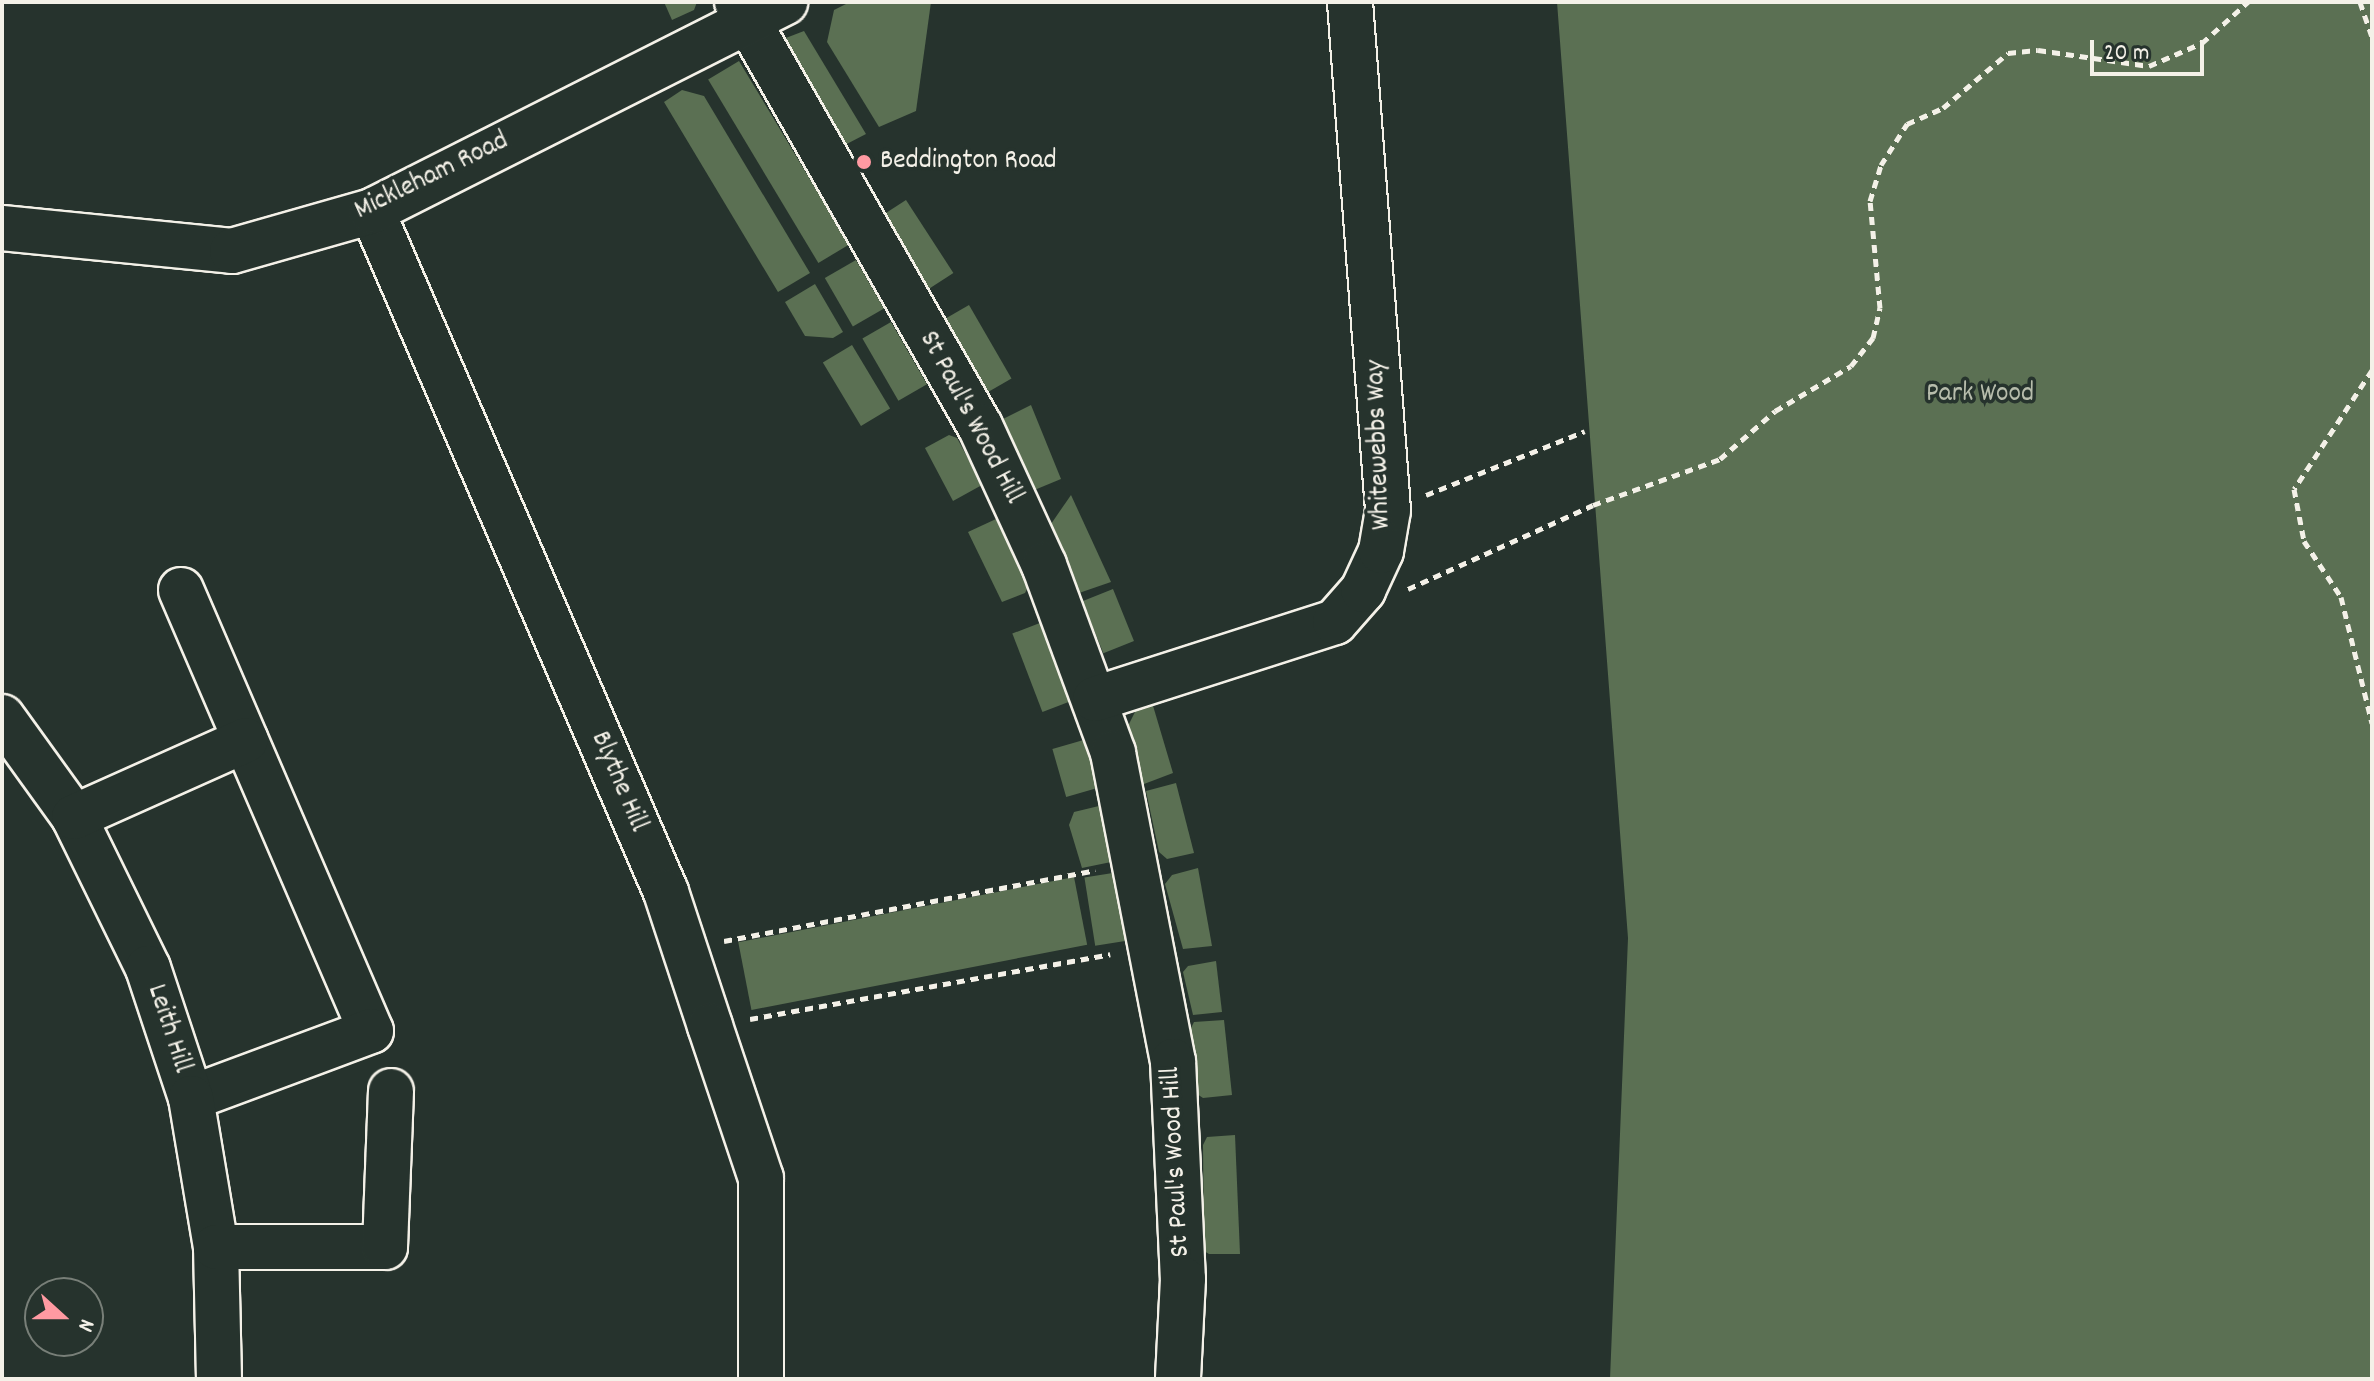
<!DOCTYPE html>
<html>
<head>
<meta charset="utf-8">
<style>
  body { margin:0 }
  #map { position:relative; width:2374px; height:1381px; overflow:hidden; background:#26332d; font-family:Dekko,sans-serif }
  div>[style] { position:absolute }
  .green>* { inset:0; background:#5b7053; transform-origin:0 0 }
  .path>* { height:5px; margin-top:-2.5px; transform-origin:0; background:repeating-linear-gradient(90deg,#f4f1e8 0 8px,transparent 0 14px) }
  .roads { filter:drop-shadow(2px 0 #f4f1e8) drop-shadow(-2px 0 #f4f1e8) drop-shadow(0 2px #f4f1e8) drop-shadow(0 -2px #f4f1e8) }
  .minor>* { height:44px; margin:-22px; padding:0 22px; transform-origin:22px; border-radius:22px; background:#26332d }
  .dots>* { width:22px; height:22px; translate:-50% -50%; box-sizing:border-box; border:4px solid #26332d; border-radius:50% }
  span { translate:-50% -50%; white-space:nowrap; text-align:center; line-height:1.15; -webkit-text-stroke:7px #26332d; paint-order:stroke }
  .poi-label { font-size:28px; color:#f4f1e8 }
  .left { translate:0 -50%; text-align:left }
  .street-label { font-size:28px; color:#f4f1e8 }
  .park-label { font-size:28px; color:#b7bdac }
  .frame { position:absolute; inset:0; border:4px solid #f4f1e8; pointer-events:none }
  .north { position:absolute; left:24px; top:1277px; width:80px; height:80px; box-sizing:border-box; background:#26332d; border:2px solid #787f78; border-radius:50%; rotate:111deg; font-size:22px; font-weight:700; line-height:32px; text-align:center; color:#f4f1e8 }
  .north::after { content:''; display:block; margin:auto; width:28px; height:36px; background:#ff9aa2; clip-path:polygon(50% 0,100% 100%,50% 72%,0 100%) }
  .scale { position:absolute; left:2090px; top:40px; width:114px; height:36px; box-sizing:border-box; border:4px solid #f4f1e8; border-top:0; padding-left:10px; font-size:24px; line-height:28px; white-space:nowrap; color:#f4f1e8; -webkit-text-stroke:6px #26332d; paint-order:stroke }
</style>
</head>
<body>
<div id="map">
  <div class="green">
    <i style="clip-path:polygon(664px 2px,697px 2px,694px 10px,672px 20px)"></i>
    <i style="clip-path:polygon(850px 2px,931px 2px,916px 111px,879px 127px,827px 42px,834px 10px)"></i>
    <i style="clip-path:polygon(1557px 2px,2372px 2px,2372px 1379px,1610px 1379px,1628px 938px)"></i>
    <i style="clip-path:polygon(804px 31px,866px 134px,837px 149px,778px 41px)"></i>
    <i style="left:739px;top:61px;width:214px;height:36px;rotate:59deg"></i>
    <i style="clip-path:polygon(682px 90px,704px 96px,810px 273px,778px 292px,664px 102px)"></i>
    <i style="left:906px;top:200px;width:87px;height:35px;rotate:57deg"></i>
    <i style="left:856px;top:260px;width:56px;height:36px;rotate:60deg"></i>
    <i style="clip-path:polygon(815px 284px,843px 332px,833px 338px,805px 336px,785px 302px)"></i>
    <i style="left:969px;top:305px;width:85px;height:34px;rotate:60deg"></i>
    <i style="left:891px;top:322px;width:72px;height:33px;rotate:60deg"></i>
    <i style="left:852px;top:345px;width:74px;height:34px;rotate:59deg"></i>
    <i style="clip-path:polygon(1031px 405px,1061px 479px,1032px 491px,1001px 428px,1003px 419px)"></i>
    <i style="clip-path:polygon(949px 435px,957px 438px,982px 485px,953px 501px,925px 448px)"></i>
    <i style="clip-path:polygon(1071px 495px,1111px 582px,1079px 593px,1051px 524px)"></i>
    <i style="clip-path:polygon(996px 519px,1030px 583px,1025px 593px,1002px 602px,968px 532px)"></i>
    <i style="left:1113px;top:589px;width:56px;height:33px;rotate:68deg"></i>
    <i style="left:1045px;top:621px;width:84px;height:35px;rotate:69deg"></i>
    <i style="clip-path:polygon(1151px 699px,1173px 773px,1144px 784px,1126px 730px,1138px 706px)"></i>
    <i style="left:1087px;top:739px;width:50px;height:36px;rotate:74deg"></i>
    <i style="clip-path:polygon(1176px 783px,1194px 853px,1167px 859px,1159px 852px,1146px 791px)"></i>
    <i style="clip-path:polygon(1103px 805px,1116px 861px,1082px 868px,1069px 825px,1074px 812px)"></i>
    <i style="clip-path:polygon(1198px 868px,1212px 946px,1183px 949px,1165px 884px,1172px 875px)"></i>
    <i style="left:1119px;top:872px;width:69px;height:35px;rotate:81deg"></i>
    <i style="left:1074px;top:877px;width:69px;height:342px;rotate:79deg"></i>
    <i style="clip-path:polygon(1216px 961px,1222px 1012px,1193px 1015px,1183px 972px,1188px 966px)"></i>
    <i style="clip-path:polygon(1224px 1020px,1232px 1095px,1203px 1098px,1197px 1094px,1190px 1030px,1194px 1022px)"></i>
    <i style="clip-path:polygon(1235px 1135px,1240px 1254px,1209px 1254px,1204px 1251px,1203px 1145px,1207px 1137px)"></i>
  </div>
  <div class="path">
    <i style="left:2360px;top:2px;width:37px;rotate:71deg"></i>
    <i style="left:2372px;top:370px;width:142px;rotate:123.2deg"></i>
    <i style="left:2294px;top:489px;width:53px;rotate:79.1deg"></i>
    <i style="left:2304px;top:541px;width:67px;rotate:56.5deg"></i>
    <i style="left:2341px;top:597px;width:130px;rotate:76.2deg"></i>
    <i style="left:1426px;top:495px;width:171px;rotate:-21.9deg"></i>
    <i style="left:1408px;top:589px;width:203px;rotate:-24.4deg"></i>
    <i style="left:1593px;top:505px;width:135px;rotate:-19.9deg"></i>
    <i style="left:1720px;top:459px;width:73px;rotate:-41.1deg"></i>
    <i style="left:1775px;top:411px;width:88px;rotate:-30.6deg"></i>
    <i style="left:1851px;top:366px;width:36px;rotate:-52deg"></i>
    <i style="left:1873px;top:338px;width:31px;rotate:-77deg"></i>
    <i style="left:1880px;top:308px;width:107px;rotate:-95.3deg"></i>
    <i style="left:1870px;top:201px;width:38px;rotate:-73deg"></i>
    <i style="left:1881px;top:165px;width:49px;rotate:-57.6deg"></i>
    <i style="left:1907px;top:124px;width:39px;rotate:-24deg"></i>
    <i style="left:1943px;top:108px;width:85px;rotate:-40.2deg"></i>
    <i style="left:2008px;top:53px;width:30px;rotate:-6deg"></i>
    <i style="left:2038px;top:50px;width:112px;rotate:8.2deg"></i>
    <i style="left:2149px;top:66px;width:58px;rotate:-23.5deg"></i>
    <i style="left:2202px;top:43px;width:62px;rotate:-41.7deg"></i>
    <i style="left:724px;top:941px;width:378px;rotate:-10.8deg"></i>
    <i style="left:750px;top:1019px;width:366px;rotate:-10.2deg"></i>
  </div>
  <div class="roads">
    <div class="minor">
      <i style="left:737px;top:2px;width:489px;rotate:60.2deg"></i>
      <i style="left:980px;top:426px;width:153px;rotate:65.3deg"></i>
      <i style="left:1044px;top:565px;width:200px;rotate:69.8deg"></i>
      <i style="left:1113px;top:753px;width:314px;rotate:79deg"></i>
      <i style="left:1173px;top:1061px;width:218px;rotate:87.4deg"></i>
      <i style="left:1183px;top:1279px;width:100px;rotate:92.9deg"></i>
      <i style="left:372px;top:211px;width:742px;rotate:66.65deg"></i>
      <i style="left:666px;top:892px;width:141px;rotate:71.8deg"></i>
      <i style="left:710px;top:1026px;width:160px;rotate:71.5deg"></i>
      <i style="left:761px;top:1178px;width:201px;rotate:90deg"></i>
      <i style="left:2px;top:228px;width:231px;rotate:5.7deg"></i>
      <i style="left:232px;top:251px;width:146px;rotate:-15.9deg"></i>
      <i style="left:372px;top:211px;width:463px;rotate:-26.8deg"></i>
      <i style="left:181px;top:590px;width:480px;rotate:66.7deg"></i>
      <i style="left:371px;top:1031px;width:192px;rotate:159.6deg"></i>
      <i style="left:1095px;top:699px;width:252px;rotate:-17.8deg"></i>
      <i style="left:1335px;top:622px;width:43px;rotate:-48.8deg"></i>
      <i style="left:1363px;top:590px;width:43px;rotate:-65.2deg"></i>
      <i style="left:1381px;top:551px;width:42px;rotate:-80.3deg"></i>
      <i style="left:1388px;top:510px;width:509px;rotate:-94.28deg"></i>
      <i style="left:2px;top:717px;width:123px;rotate:54.2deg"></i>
      <i style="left:74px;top:817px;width:168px;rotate:63.9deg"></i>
      <i style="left:148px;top:968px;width:137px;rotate:71.7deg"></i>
      <i style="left:191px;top:1098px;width:151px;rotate:80.5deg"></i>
      <i style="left:216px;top:1247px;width:132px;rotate:88.7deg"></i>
      <i style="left:74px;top:817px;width:188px;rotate:-24.1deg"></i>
      <i style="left:216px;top:1247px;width:169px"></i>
      <i style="left:385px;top:1247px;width:156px;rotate:-87.8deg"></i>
    </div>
  </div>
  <div class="dots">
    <i style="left:864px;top:162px;background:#ff9aa2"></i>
  </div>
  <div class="poi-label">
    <span class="left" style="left:880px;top:162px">Beddington Road</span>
  </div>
  <div class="street-label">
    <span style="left:432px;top:177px;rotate:-26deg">Mickleham Road</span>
    <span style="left:970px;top:418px;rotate:62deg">St Paul's Wood Hill</span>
    <span style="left:1380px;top:445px;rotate:-92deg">Whitewebbs Way</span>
    <span style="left:618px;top:782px;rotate:67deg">Blythe Hill</span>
    <span style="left:168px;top:1029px;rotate:72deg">Leith Hill</span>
    <span style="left:1177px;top:1162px;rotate:-93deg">St Paul's Wood Hill</span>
  </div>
  <div class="park-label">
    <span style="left:1980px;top:395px">Park Wood</span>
  </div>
  <div class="frame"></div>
  <div class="north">N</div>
  <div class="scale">20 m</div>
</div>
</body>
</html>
